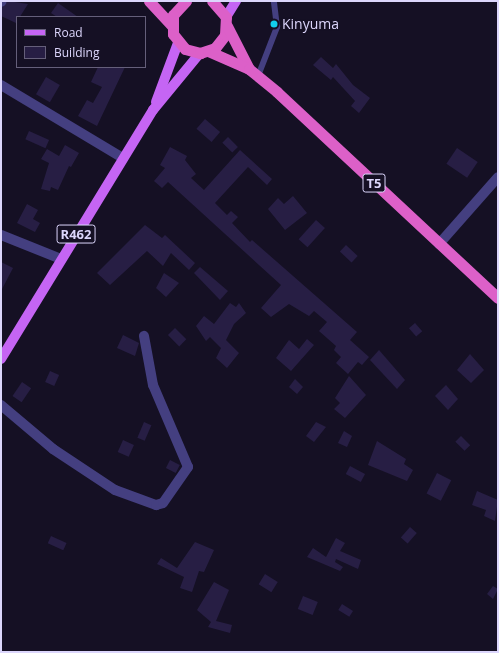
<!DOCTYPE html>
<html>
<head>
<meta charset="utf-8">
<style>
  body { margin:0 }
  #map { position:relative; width:499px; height:653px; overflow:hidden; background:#151024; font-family:"Open Sans",sans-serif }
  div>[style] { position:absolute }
  .building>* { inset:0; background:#271e44; transform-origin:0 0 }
  .service>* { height:6px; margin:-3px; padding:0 3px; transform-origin:3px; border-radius:3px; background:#443f80 }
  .minor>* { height:10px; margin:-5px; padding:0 5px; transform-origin:5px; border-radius:5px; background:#443f80 }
  .primary>* { height:10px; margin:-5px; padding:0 5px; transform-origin:5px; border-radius:5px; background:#c565f4 }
  .trunk>* { height:11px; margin:-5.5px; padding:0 5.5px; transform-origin:5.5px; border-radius:5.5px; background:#dc60c8 }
  .dots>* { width:11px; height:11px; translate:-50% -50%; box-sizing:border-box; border:2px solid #151024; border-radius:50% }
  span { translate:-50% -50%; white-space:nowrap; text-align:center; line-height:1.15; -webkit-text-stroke:3.5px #151024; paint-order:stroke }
  .shield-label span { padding:1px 3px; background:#151024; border:1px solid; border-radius:3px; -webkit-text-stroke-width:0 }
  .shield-label { font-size:13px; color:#dcd6fc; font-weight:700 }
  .poi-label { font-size:14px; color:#dcd6fc }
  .left { translate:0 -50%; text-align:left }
  .frame { position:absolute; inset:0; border:2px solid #dcd6fc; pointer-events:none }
  .legend { position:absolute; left:16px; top:16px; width:130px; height:52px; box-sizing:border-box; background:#151024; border:1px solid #655f7a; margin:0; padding:5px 7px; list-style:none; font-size:12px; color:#dcd6fc }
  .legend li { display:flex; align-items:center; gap:8px; height:20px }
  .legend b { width:20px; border:1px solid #655f7a }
</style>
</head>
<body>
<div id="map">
  <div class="building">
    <i style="clip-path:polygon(8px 1px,28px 4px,16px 23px,1px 16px,1px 8px)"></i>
    <i style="clip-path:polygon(58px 3px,78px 17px,57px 17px,51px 13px)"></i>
    <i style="clip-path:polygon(321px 57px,333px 68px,336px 64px,353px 85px,370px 98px,359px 113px,351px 106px,355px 101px,333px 77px,331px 80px,313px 65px)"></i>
    <i style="clip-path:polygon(98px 67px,125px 67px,97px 126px,78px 116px,87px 100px,93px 103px,102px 87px,91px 82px)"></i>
    <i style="left:46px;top:77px;width:16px;height:20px;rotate:30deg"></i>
    <i style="left:205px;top:119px;width:20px;height:13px;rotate:41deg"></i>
    <i style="left:29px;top:131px;width:22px;height:9px;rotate:24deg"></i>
    <i style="left:228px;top:137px;width:14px;height:8px;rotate:45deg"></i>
    <i style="clip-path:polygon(65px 145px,79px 153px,71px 167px,69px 166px,58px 190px,51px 187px,50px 191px,41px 189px,49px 163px,41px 159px,47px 149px,59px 156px)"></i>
    <i style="clip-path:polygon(170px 147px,187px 156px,185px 160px,196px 174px,191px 178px,204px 190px,240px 150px,272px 179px,267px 185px,248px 167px,215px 203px,227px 215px,231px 211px,238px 217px,232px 223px,250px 242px,252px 240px,357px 332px,350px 340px,369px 357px,362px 365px,358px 362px,348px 374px,336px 363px,341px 357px,334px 350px,336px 346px,319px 331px,327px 322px,314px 311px,309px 316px,289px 304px,271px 317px,261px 308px,281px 285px,168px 182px,162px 188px,154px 181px,165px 168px,160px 165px)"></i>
    <i style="left:457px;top:148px;width:25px;height:19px;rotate:34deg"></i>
    <i style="clip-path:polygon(293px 196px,307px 213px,285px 230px,268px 209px,278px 198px,284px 204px)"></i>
    <i style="clip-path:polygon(27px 204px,38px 210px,33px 219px,40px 223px,35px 232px,17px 223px)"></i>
    <i style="left:316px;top:220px;width:12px;height:26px;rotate:42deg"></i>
    <i style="clip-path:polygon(145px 225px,162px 238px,165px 235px,195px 263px,189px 270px,171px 253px,163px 266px,147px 251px,110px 285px,97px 273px)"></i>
    <i style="left:346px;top:245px;width:16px;height:9px;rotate:43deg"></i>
    <i style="clip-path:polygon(1px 262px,13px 268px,1px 291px)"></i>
    <i style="clip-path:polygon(200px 267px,228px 291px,220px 300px,194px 273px)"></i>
    <i style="clip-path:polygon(164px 273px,179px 283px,166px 297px,156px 288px)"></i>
    <i style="clip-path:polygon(230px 303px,236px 307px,239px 303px,246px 313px,234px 324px,226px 340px,239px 353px,227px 368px,216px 358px,221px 348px,210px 337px,206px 341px,196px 326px,204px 316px,214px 324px)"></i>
    <i style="left:415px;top:323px;width:11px;height:8px;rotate:49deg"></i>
    <i style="left:175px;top:328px;width:16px;height:10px;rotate:45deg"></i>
    <i style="clip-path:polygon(123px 335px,139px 343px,135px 356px,117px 348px)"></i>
    <i style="clip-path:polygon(307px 339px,314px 345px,291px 371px,276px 358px,289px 340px,299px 349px)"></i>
    <i style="clip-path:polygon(379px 350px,405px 380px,397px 389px,370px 360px)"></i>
    <i style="clip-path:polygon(470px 354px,484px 370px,471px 383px,457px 370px)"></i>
    <i style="left:50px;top:371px;width:10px;height:12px;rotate:24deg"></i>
    <i style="clip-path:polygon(349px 376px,366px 395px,345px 418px,334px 409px,340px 403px,335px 398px)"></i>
    <i style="clip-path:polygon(295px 379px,303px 387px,297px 394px,289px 387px)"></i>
    <i style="left:22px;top:382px;width:11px;height:17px;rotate:34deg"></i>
    <i style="clip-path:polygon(446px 385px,458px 399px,448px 410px,435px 396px)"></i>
    <i style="left:144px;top:422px;width:8px;height:17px;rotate:23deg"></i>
    <i style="clip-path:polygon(316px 422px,326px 427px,314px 442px,306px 436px)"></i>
    <i style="clip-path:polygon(344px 431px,352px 436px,347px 447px,338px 443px)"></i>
    <i style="left:461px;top:436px;width:13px;height:8px;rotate:45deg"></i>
    <i style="left:123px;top:440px;width:12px;height:13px;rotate:24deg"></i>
    <i style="clip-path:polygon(377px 441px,406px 459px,404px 464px,413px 470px,407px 481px,368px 465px)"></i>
    <i style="left:170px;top:460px;width:11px;height:9px;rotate:27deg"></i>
    <i style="left:350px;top:466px;width:17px;height:9px;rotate:28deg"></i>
    <i style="left:437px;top:473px;width:16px;height:23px;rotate:27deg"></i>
    <i style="clip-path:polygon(477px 491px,498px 500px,495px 521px,484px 516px,486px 510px,472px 505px)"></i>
    <i style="left:410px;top:527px;width:9px;height:14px;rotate:41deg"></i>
    <i style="left:51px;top:536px;width:17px;height:8px;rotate:24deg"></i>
    <i style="clip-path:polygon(336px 538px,345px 543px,340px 551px,361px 560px,358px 569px,336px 559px,335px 562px,343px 567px,340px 571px,307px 557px,313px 548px,326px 557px)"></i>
    <i style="clip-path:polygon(195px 542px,214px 550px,204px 572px,199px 571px,192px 592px,180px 588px,184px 577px,157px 564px,161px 558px,177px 568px)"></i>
    <i style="left:265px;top:574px;width:15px;height:12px;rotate:32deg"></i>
    <i style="clip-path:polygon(214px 582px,229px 590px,216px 621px,232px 625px,230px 633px,208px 627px,211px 622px,197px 610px)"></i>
    <i style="clip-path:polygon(493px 586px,498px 589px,493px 599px,487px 594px)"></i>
    <i style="left:303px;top:596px;width:16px;height:14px;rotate:22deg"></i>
    <i style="left:342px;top:604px;width:13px;height:7px;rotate:32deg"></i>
  </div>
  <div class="service">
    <i style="left:258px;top:76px;width:53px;rotate:-68.8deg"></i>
    <i style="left:277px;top:27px;width:26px;rotate:-97deg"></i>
  </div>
  <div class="minor">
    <i style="left:1px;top:2px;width:1px;rotate:-45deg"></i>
    <i style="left:1px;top:85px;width:142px;rotate:30.9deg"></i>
    <i style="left:1px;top:235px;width:65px;rotate:21.8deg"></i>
    <i style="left:439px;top:244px;width:89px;rotate:-48.6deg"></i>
    <i style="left:1px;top:405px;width:68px;rotate:40.2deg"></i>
    <i style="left:53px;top:449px;width:74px;rotate:33.5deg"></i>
    <i style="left:115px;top:490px;width:44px;rotate:20.1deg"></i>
    <i style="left:156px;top:505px;width:7px;rotate:-16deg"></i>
    <i style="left:163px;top:503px;width:44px;rotate:-55.2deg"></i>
    <i style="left:188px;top:467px;width:89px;rotate:-113.1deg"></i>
    <i style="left:153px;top:385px;width:50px;rotate:-100.4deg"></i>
  </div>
  <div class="primary">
    <i style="left:226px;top:17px;width:19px;rotate:-58deg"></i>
    <i style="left:156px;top:102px;width:63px;rotate:-69.6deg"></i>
    <i style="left:1px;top:359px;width:292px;rotate:-58.6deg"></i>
    <i style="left:153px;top:110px;width:74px;rotate:-50.5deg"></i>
  </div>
  <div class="trunk">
    <i style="left:149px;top:1px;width:33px;rotate:47deg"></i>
    <i style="left:186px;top:1px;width:19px;rotate:133deg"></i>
    <i style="left:173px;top:15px;width:19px;rotate:90deg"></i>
    <i style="left:173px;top:34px;width:19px;rotate:51deg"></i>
    <i style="left:185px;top:49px;width:16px;rotate:15deg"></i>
    <i style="left:200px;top:53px;width:16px;rotate:-18deg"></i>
    <i style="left:215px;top:48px;width:16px;rotate:-52deg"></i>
    <i style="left:225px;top:35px;width:18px;rotate:-87deg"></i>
    <i style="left:226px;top:17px;width:21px;rotate:-131deg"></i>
    <i style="left:227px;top:26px;width:48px;rotate:62.9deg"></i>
    <i style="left:208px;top:51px;width:45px;rotate:23.7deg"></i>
    <i style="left:249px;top:69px;width:36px;rotate:39deg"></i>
    <i style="left:277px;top:92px;width:302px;rotate:43deg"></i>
  </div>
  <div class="dots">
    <i style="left:274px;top:24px;background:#11ceee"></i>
  </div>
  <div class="shield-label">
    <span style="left:374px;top:183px">T5</span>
    <span style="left:76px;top:234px">R462</span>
  </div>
  <div class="poi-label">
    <span class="left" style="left:282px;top:24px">Kinyuma</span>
  </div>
  <div class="frame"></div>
  <ul class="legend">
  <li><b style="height:5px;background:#c565f4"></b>Road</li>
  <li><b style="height:11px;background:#271e44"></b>Building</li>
  </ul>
</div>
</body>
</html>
